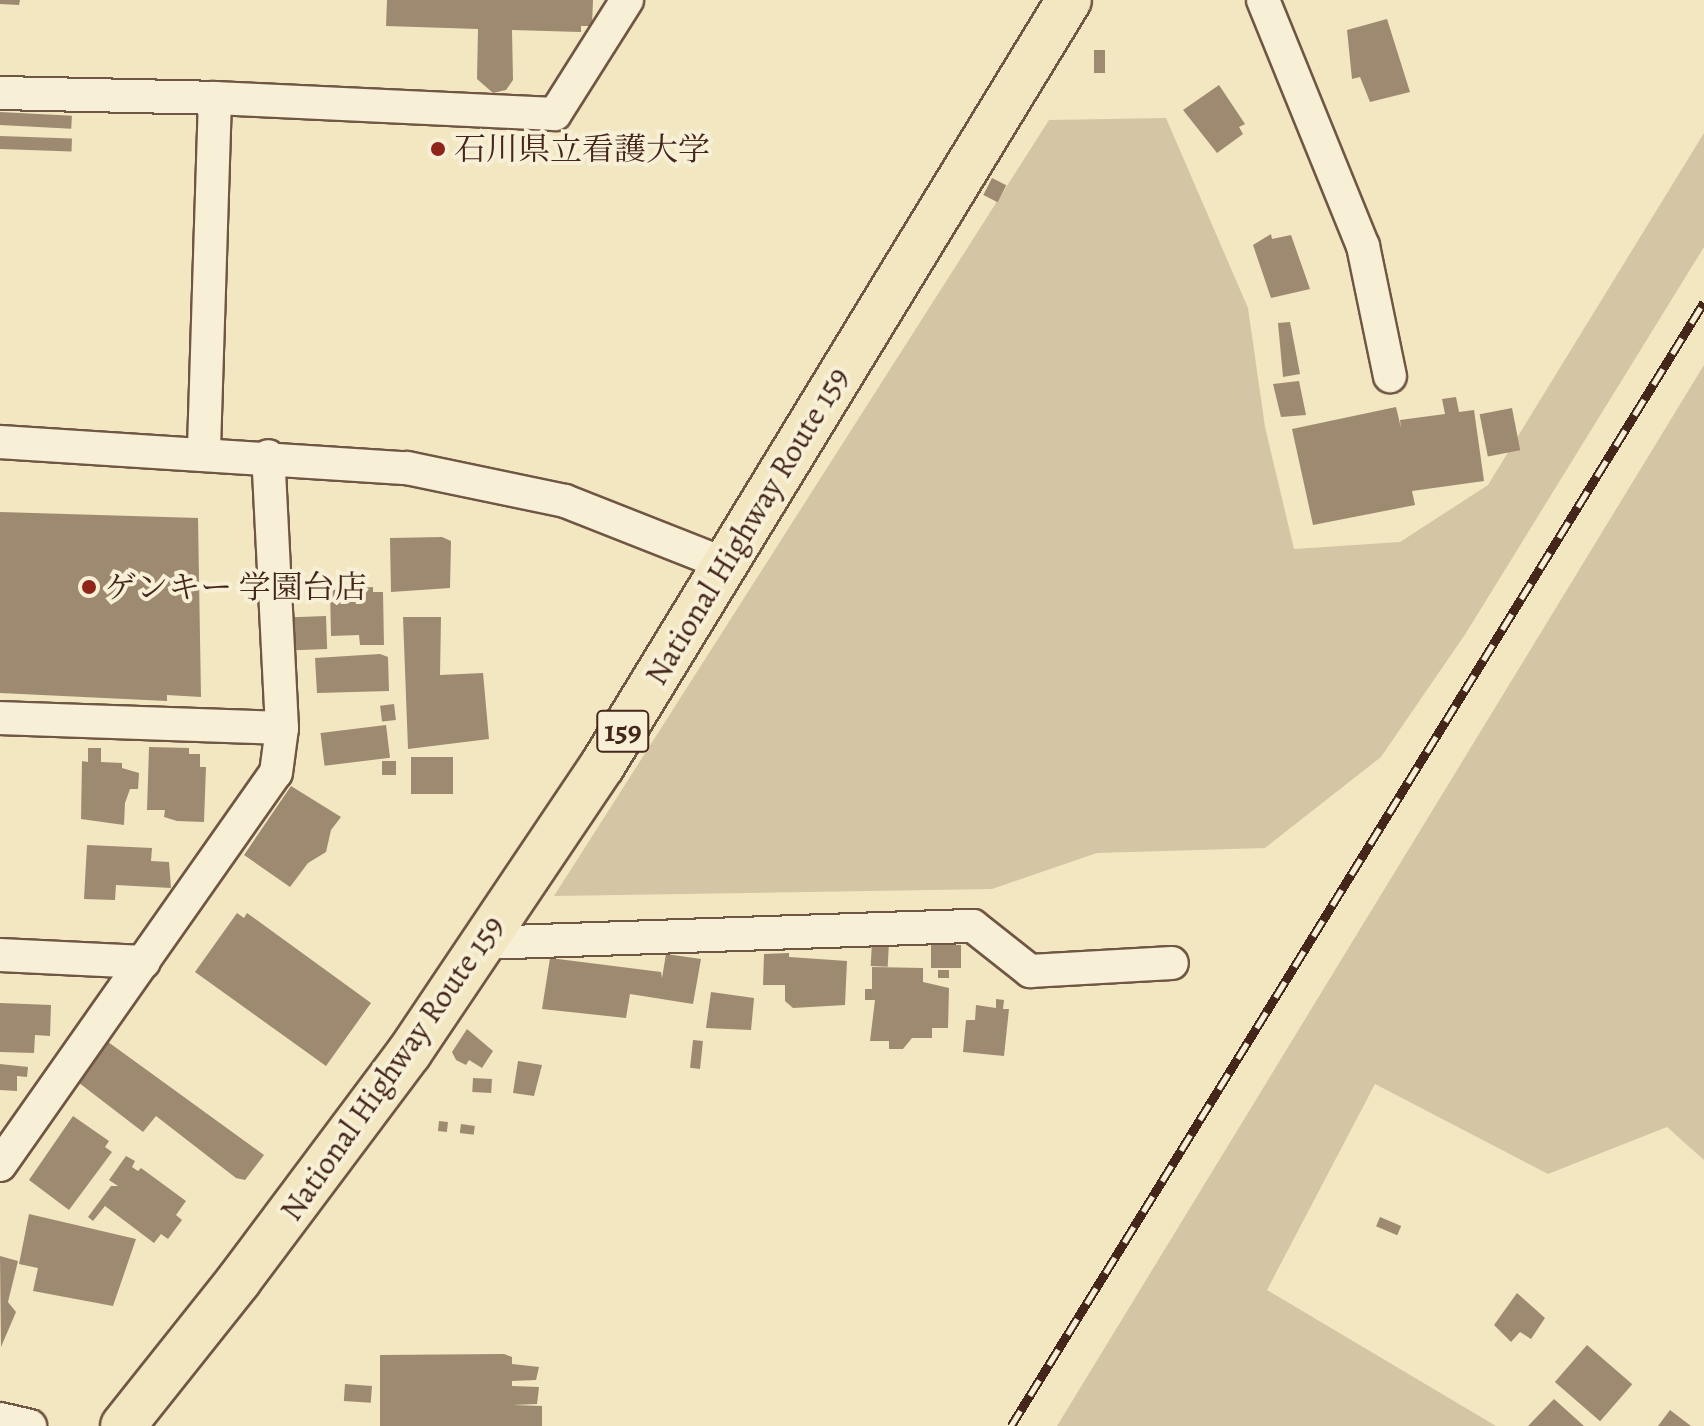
<!DOCTYPE html>
<html>
<head>
<meta charset="utf-8">
<style>
  body { margin:0 }
  #map { position:relative; width:1704px; height:1426px; overflow:hidden; background:#f2e7c0; font-family:Alegreya,"Noto Serif JP",serif }
  div>[style] { position:absolute }
  .green>* { inset:0; background:#d4c6a4 }
  .building>* { inset:0; background:#9e8a71; transform-origin:0 0 }
  .roads { filter:drop-shadow(2px 0 #705644) drop-shadow(-2px 0 #705644) drop-shadow(0 2px #705644) drop-shadow(0 -2px #705644) }
  .minor>* { height:32px; margin:-16px; padding:0 16px; transform-origin:16px; border-radius:16px; background:#f7efd6 }
  .highway>* { height:44px; margin:-22px; padding:0 22px; transform-origin:22px; border-radius:22px; background:#f2e7c0 }
  .rail>* { height:9px; margin-top:-4.5px; transform-origin:0; background:repeating-linear-gradient(90deg,#f7efd6 0 18px,#44261b 0 36px); box-sizing:border-box; border-block:2px solid #44261b }
  .dots>* { width:22px; height:22px; translate:-50% -50%; box-sizing:border-box; border:4px solid #f7efd6; border-radius:50% }
  span { translate:-50% -50%; white-space:nowrap; text-align:center; line-height:1.15; -webkit-text-stroke:8px #f7efd6; paint-order:stroke }
  .shield-label span { padding:2px 6px; background:#f7efd6; border:2px solid; border-radius:6px; -webkit-text-stroke-width:0 }
  .shield-label { font-size:30px; color:#44261b; font-weight:700 }
  .poi-label { font-size:32px; color:#44261b }
  .left { translate:0 -50%; text-align:left }
  .street-label { font-size:32px; color:#44261b }
</style>
</head>
<body>
<div id="map">
  <div class="green">
    <i style="clip-path:polygon(1166px 118px,1248px 308px,1265px 427px,1294px 549px,1400px 542px,1488px 485px,1704px 133px,1704px 247px,1466px 633px,1381px 757px,1265px 848px,1097px 853px,992px 889px,554px 896px,1049px 120px)"></i>
    <i style="clip-path:polygon(1704px 365px,1704px 1160px,1667px 1127px,1548px 1174px,1375px 1084px,1267px 1290px,1496px 1426px,1057px 1426px)"></i>
  </div>
  <div class="building">
    <i style="clip-path:polygon(0 0,20px 0,19px 5px,0 4px)"></i>
    <i style="clip-path:polygon(387px 0,593px 0,592px 26px,581px 26px,581px 32px,512px 30px,513px 80px,506px 90px,493px 93px,477px 79px,478px 29px,386px 26px)"></i>
    <i style="clip-path:polygon(1387px 19px,1410px 92px,1370px 102px,1360px 77px,1352px 79px,1347px 30px)"></i>
    <i style="left:1094px;top:50px;width:11px;height:23px"></i>
    <i style="clip-path:polygon(1219px 85px,1245px 124px,1239px 127px,1243px 134px,1217px 153px,1183px 110px)"></i>
    <i style="left:0;top:112px;width:72px;height:13px;rotate:3deg"></i>
    <i style="left:0;top:136px;width:72px;height:13px;rotate:2deg"></i>
    <i style="left:992px;top:178px;width:16px;height:19px;rotate:27deg"></i>
    <i style="clip-path:polygon(1271px 234px,1272px 239px,1291px 235px,1310px 289px,1271px 298px,1253px 245px)"></i>
    <i style="clip-path:polygon(1290px 322px,1300px 374px,1283px 377px,1278px 323px)"></i>
    <i style="clip-path:polygon(1299px 381px,1306px 415px,1281px 417px,1273px 384px)"></i>
    <i style="clip-path:polygon(1456px 397px,1459px 412px,1474px 410px,1484px 481px,1412px 491px,1415px 505px,1313px 525px,1292px 429px,1396px 407px,1401px 428px,1400px 420px,1445px 414px,1442px 399px)"></i>
    <i style="left:1512px;top:408px;width:43px;height:33px;rotate:79deg"></i>
    <i style="clip-path:polygon(0 512px,198px 518px,201px 697px,167px 695px,167px 701px,0 693px)"></i>
    <i style="clip-path:polygon(442px 537px,451px 541px,450px 588px,391px 592px,390px 538px)"></i>
    <i style="clip-path:polygon(373px 587px,373px 592px,383px 592px,384px 645px,360px 645px,359px 635px,331px 636px,330px 590px)"></i>
    <i style="left:326px;top:616px;width:33px;height:33px;rotate:88deg"></i>
    <i style="clip-path:polygon(403px 617px,441px 617px,440px 675px,483px 673px,489px 739px,408px 749px)"></i>
    <i style="clip-path:polygon(380px 654px,388px 657px,389px 691px,317px 693px,315px 658px)"></i>
    <i style="left:394px;top:704px;width:16px;height:14px;rotate:83deg"></i>
    <i style="left:386px;top:725px;width:33px;height:66px;rotate:83deg"></i>
    <i style="clip-path:polygon(149px 747px,189px 748px,189px 754px,200px 754px,200px 767px,206px 767px,204px 822px,177px 821px,164px 817px,165px 810px,147px 810px)"></i>
    <i style="clip-path:polygon(88px 748px,101px 748px,101px 762px,122px 763px,122px 768px,139px 773px,138px 789px,130px 789px,125px 803px,124px 825px,81px 819px,82px 761px,88px 762px)"></i>
    <i style="left:411px;top:757px;width:42px;height:37px"></i>
    <i style="left:382px;top:761px;width:14px;height:14px"></i>
    <i style="clip-path:polygon(291px 786px,341px 817px,331px 830px,326px 852px,308px 863px,290px 887px,244px 855px)"></i>
    <i style="clip-path:polygon(87px 845px,152px 848px,151px 861px,169px 862px,171px 888px,116px 885px,115px 900px,84px 899px)"></i>
    <i style="clip-path:polygon(237px 913px,244px 918px,247px 913px,371px 1003px,326px 1066px,195px 972px)"></i>
    <i style="left:872px;top:941px;width:17px;height:25px;rotate:3deg"></i>
    <i style="left:931px;top:945px;width:30px;height:23px"></i>
    <i style="clip-path:polygon(789px 953px,789px 957px,847px 961px,845px 1005px,793px 1008px,785px 1001px,785px 985px,763px 985px,764px 954px)"></i>
    <i style="clip-path:polygon(666px 954px,701px 959px,693px 1004px,630px 994px,626px 1018px,542px 1009px,550px 958px,661px 972px,662px 978px)"></i>
    <i style="clip-path:polygon(872px 967px,923px 968px,923px 982px,949px 988px,948px 1028px,932px 1028px,932px 1038px,912px 1038px,903px 1049px,889px 1049px,889px 1041px,870px 1041px,875px 1000px,865px 1000px,865px 989px,872px 989px)"></i>
    <i style="left:938px;top:970px;width:11px;height:8px"></i>
    <i style="clip-path:polygon(711px 992px,754px 998px,751px 1030px,706px 1028px)"></i>
    <i style="clip-path:polygon(996px 999px,1004px 1000px,1003px 1009px,1009px 1009px,1004px 1056px,963px 1052px,966px 1020px,975px 1020px,976px 1005px,996px 1008px)"></i>
    <i style="clip-path:polygon(0 1003px,51px 1005px,50px 1036px,35px 1035px,34px 1053px,0 1052px)"></i>
    <i style="clip-path:polygon(467px 1029px,493px 1051px,482px 1068px,469px 1060px,466px 1065px,456px 1060px,452px 1052px)"></i>
    <i style="clip-path:polygon(104px 1039px,264px 1155px,245px 1180px,236px 1178px,156px 1116px,143px 1132px,74px 1079px)"></i>
    <i style="left:693px;top:1040px;width:10px;height:28px;rotate:6deg"></i>
    <i style="clip-path:polygon(518px 1061px,542px 1065px,534px 1096px,513px 1093px)"></i>
    <i style="clip-path:polygon(0 1064px,28px 1067px,27px 1077px,17px 1076px,17px 1091px,0 1090px)"></i>
    <i style="left:473px;top:1078px;width:19px;height:14px;rotate:3deg"></i>
    <i style="clip-path:polygon(73px 1116px,109px 1141px,105px 1147px,112px 1152px,69px 1210px,29px 1180px)"></i>
    <i style="left:439px;top:1121px;width:9px;height:10px;rotate:6deg"></i>
    <i style="left:461px;top:1124px;width:14px;height:9px;rotate:8deg"></i>
    <i style="clip-path:polygon(126px 1156px,135px 1161px,132px 1167px,138px 1171px,141px 1168px,186px 1201px,176px 1215px,182px 1220px,168px 1239px,161px 1234px,154px 1243px,105px 1206px,93px 1221px,88px 1217px,111px 1186px,118px 1186px,109px 1180px)"></i>
    <i style="clip-path:polygon(29px 1214px,136px 1239px,113px 1306px,33px 1291px,38px 1268px,19px 1264px)"></i>
    <i style="left:1380px;top:1217px;width:23px;height:10px;rotate:23deg"></i>
    <i style="clip-path:polygon(0 1256px,18px 1261px,8px 1302px,16px 1312px,1px 1347px)"></i>
    <i style="clip-path:polygon(1517px 1293px,1545px 1318px,1531px 1339px,1520px 1332px,1511px 1342px,1494px 1325px)"></i>
    <i style="left:1587px;top:1345px;width:60px;height:49px;rotate:41deg"></i>
    <i style="clip-path:polygon(504px 1354px,512px 1357px,512px 1364px,539px 1367px,536px 1380px,512px 1381px,512px 1386px,539px 1387px,537px 1404px,512px 1405px,542px 1406px,542px 1426px,380px 1426px,380px 1355px)"></i>
    <i style="left:345px;top:1384px;width:27px;height:17px;rotate:4deg"></i>
    <i style="clip-path:polygon(1554px 1399px,1584px 1426px,1528px 1426px)"></i>
    <i style="clip-path:polygon(1670px 1410px,1691px 1426px,1658px 1426px)"></i>
  </div>
  <div class="roads">
    <div class="minor">
      <i style="left:1263px;top:0;width:266px;rotate:67.9deg"></i>
      <i style="left:1363px;top:246px;width:133px;rotate:78.3deg"></i>
      <i style="left:0;top:93px;width:215px;rotate:1.3deg"></i>
      <i style="left:215px;top:98px;width:353px;rotate:91.8deg"></i>
      <i style="left:215px;top:98px;width:340px;rotate:2.7deg"></i>
      <i style="left:555px;top:114px;width:135px;rotate:-57.7deg"></i>
      <i style="left:0;top:442px;width:408px;rotate:3.7deg"></i>
      <i style="left:407px;top:468px;width:161px;rotate:11.8deg"></i>
      <i style="left:565px;top:501px;width:169px;rotate:21.5deg"></i>
      <i style="left:0;top:718px;width:282px;rotate:2deg"></i>
      <i style="left:482px;top:943px;width:491px;rotate:-2deg"></i>
      <i style="left:973px;top:926px;width:73px;rotate:38.3deg"></i>
      <i style="left:1030px;top:971px;width:142px;rotate:-3.2deg"></i>
      <i style="left:0;top:955px;width:144px;rotate:2.8deg"></i>
      <i style="left:0;top:1165px;width:479px;rotate:-54.9deg"></i>
      <i style="left:276px;top:773px;width:45px;rotate:-82.4deg"></i>
      <i style="left:282px;top:728px;width:272px;rotate:-92.9deg"></i>
      <i style="left:0;top:1419px;width:31px;rotate:13deg"></i>
    </div>
    <div class="highway">
      <i style="left:123px;top:1426px;width:186px;rotate:-51.5deg"></i>
      <i style="left:239px;top:1280px;width:284px;rotate:-53.2deg"></i>
      <i style="left:409px;top:1053px;width:346px;rotate:-56.1deg"></i>
      <i style="left:602px;top:766px;width:897px;rotate:-58.63deg"></i>
    </div>
  </div>
  <div class="rail">
    <i style="left:1011px;top:1426px;width:1320px;rotate:-58.34deg"></i>
  </div>
  <div class="dots">
    <i style="left:438px;top:149px;background:#8f2418"></i>
    <i style="left:89px;top:587px;background:#8f2418"></i>
  </div>
  <div class="shield-label">
    <span style="left:623px;top:731px">159</span>
  </div>
  <div class="poi-label">
    <span class="left" style="left:454px;top:149px">石川県立看護大学</span>
    <span class="left" style="left:105px;top:587px">ゲンキー 学園台店</span>
  </div>
  <div class="street-label">
    <span style="left:747px;top:526px;rotate:-59deg">National Highway Route 159</span>
    <span style="left:392px;top:1068px;rotate:-55deg">National Highway Route 159</span>
  </div>
</div>
</body>
</html>
